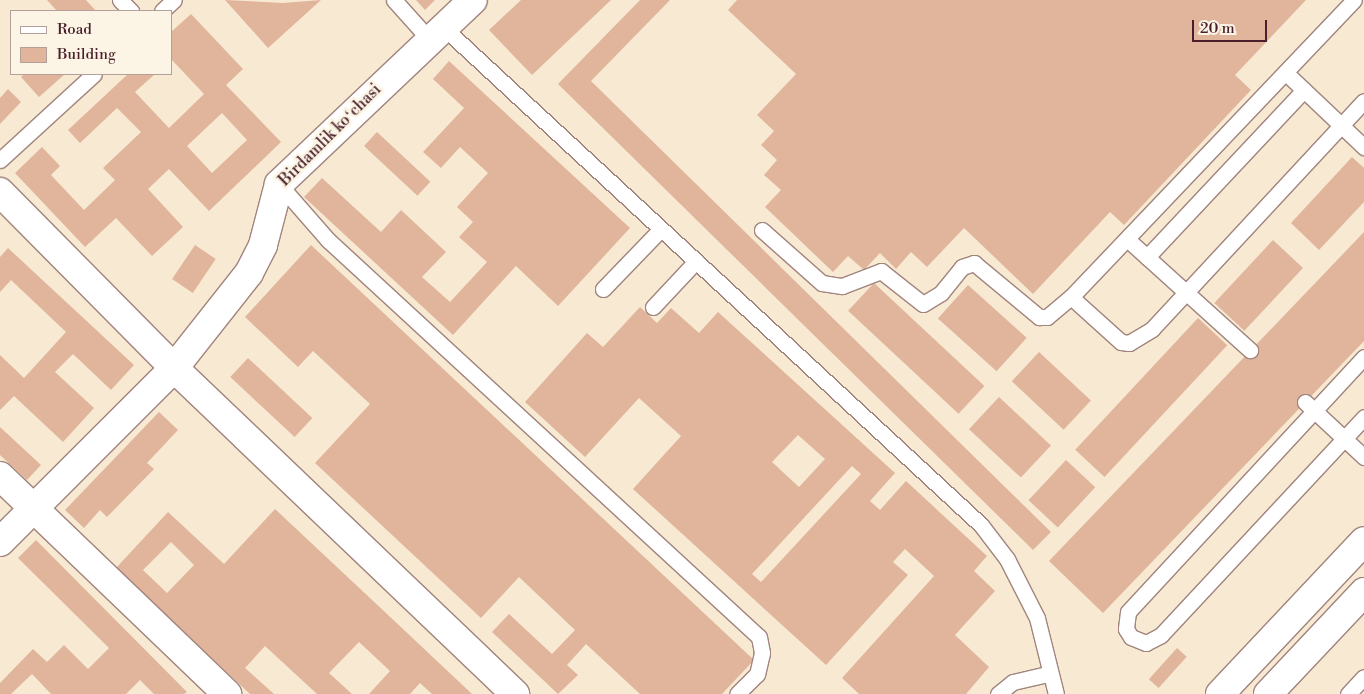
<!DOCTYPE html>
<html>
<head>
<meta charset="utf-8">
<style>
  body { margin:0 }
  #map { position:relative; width:1364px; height:694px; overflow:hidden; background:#f8e9d2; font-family:"Libre Bodoni",serif }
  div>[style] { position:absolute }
  .building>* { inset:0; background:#e1b59c; transform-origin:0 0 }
  .roads { filter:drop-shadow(1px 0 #a1847e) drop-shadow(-1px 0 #a1847e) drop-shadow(0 1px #a1847e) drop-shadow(0 -1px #a1847e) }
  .service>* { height:15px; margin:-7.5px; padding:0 7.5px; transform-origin:7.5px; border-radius:7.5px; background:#fff }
  .minor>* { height:28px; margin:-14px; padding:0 14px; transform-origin:14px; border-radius:14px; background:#fff }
  .trunk>* { height:28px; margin:-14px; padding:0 14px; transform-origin:14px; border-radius:14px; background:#fff }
  span { translate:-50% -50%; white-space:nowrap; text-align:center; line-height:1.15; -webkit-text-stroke:5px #fcf5e5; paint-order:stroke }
  .street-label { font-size:16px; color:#4a1f2b }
  .legend { position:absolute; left:10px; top:10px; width:162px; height:65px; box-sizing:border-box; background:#fcf5e5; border:1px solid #b59f9b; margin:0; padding:6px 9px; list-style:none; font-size:15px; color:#4a1f2b }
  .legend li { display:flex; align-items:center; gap:10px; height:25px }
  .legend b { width:25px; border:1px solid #b59f9b }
  .scale { position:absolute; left:1192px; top:20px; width:75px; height:22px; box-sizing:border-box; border:2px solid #4a1f2b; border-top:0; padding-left:6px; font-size:15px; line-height:18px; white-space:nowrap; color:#4a1f2b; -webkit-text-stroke:4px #fcf5e5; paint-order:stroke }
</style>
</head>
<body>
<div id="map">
  <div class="building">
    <i style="clip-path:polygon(47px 0,86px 0,96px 11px,57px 11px)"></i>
    <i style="clip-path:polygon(225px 0,283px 3px,321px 0,268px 48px)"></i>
    <i style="clip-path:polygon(416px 0,435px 0,425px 10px)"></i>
    <i style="clip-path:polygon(521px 0,611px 0,532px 75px,489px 30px)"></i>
    <i style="clip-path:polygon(640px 0,670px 0,591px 81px,1051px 532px,1033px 550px,558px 84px)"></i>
    <i style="clip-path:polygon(737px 0,1306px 0,1235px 75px,1251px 90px,1124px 225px,1110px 212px,1033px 294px,964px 228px,927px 267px,911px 252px,896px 269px,880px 253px,864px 270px,848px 256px,833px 272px,765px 207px,781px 190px,764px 175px,777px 160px,761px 145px,774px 131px,757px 115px,796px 74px,728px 10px)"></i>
    <i style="clip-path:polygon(evenodd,191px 14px,243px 69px,226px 85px,281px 142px,209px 211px,169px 169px,148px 189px,183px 227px,152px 256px,116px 218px,85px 247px,15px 173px,42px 147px,60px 166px,51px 175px,84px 210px,115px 180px,103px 168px,141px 132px,117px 108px,80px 143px,68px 130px,128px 74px,155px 74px,135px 92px,169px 128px,204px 94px,171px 59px,171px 32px,191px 14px,222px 113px,247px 140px,212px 173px,187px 146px,222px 113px)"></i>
    <i style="clip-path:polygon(449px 61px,630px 228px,558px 306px,516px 266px,453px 335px,304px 197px,322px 178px,381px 232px,401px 210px,446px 252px,422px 277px,450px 302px,487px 262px,459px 237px,473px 222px,457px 207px,488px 173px,460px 147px,441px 168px,423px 152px,464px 108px,433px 79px)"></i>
    <i style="clip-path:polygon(24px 74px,65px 74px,39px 97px,21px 77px)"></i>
    <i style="clip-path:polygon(8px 89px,21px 102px,0 124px,0 98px)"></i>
    <i style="left:377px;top:132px;width:73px;height:19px;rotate:43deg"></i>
    <i style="clip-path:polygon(1352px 157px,1364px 168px,1364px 202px,1319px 250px,1291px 223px)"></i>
    <i style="clip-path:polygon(1364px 232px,1364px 341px,1103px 613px,1049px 561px)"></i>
    <i style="left:1273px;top:240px;width:41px;height:86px;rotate:43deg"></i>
    <i style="left:195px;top:245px;width:25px;height:41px;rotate:34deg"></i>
    <i style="clip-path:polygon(311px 245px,754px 660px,722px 694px,640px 694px,586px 644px,567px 665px,578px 675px,558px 694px,492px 632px,509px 614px,552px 654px,575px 630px,519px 577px,481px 618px,315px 463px,370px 404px,313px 351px,298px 367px,245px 317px)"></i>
    <i style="clip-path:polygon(8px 248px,134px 365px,111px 390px,73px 354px,55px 372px,94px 408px,63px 442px,14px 396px,0 410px,0 355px,24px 378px,66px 332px,11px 280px,0 292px,0 257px)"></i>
    <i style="left:874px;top:283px;width:151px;height:38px;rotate:43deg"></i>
    <i style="left:968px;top:285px;width:79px;height:45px;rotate:42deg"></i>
    <i style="clip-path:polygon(evenodd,640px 307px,657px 323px,671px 308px,699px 333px,718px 312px,895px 473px,870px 501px,880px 510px,906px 481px,987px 556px,974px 571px,995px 591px,955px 635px,989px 667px,966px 694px,859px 694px,842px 678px,934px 576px,905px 549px,893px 562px,908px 575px,826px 665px,633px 489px,681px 436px,639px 398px,585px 457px,525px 402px,587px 333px,603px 347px,640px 307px,798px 435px,825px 459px,799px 487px,772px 462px,798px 435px,640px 307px,852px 466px,861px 474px,761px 582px,752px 574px,852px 466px)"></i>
    <i style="left:1198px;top:318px;width:40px;height:180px;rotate:43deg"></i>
    <i style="left:1039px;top:352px;width:71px;height:40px;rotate:43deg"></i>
    <i style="left:248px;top:358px;width:88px;height:26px;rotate:43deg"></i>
    <i style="left:999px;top:397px;width:71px;height:44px;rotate:43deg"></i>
    <i style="clip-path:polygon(159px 412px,178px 430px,147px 463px,154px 469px,107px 517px,100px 510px,84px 528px,65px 510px)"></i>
    <i style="clip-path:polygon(0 427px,41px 465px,27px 480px,0 455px)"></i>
    <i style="left:1066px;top:460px;width:40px;height:55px;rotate:43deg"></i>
    <i style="clip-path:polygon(evenodd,275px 509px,386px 613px,472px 694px,432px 694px,420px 683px,410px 694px,369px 694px,390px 671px,359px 642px,329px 673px,352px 694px,317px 694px,265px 646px,245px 668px,274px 694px,250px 694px,116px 568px,168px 512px,224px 564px,275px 509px,171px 542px,194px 565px,167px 593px,143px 570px,171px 542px)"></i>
    <i style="clip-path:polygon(36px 540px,187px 692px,184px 694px,154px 694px,140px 680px,126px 694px,51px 694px,32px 674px,11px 694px,0 694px,0 683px,33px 649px,47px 662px,64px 645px,88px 669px,109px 648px,18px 558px)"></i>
    <i style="left:1177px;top:648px;width:13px;height:42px;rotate:42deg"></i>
  </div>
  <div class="roads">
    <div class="service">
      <i style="left:120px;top:0;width:16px;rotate:45deg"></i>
      <i style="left:394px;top:0;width:52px;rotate:48.1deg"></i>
      <i style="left:162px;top:11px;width:16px;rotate:-43deg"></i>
      <i style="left:443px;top:27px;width:733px;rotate:42.79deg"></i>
      <i style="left:981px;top:525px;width:43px;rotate:52.6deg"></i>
      <i style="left:1007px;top:559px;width:66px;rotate:63deg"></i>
      <i style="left:1037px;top:618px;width:78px;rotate:76deg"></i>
      <i style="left:1286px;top:73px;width:108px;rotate:43.5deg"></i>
      <i style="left:0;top:160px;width:127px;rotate:-42.5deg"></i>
      <i style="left:279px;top:184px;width:74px;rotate:48.8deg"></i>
      <i style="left:328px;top:240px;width:586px;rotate:42.65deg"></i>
      <i style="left:759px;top:637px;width:16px;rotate:79deg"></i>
      <i style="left:762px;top:653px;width:22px;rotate:103deg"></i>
      <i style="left:757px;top:674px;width:28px;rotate:135deg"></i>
      <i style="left:762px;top:230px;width:80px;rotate:41.5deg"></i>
      <i style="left:822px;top:283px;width:20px;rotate:9deg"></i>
      <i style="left:842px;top:286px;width:42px;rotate:-21deg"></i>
      <i style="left:881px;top:271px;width:53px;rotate:38.2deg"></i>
      <i style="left:923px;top:304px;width:21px;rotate:-31deg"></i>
      <i style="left:941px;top:293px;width:33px;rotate:-51deg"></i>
      <i style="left:962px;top:267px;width:13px;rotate:-18deg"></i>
      <i style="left:974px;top:263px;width:85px;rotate:39.7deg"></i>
      <i style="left:1039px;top:317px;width:8px"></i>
      <i style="left:1047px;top:317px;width:31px;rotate:-40deg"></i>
      <i style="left:1071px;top:297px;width:67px;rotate:42deg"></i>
      <i style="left:1121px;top:342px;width:8px;rotate:7deg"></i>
      <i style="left:1129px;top:343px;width:27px;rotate:-31deg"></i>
      <i style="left:1152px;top:329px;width:311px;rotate:-47.1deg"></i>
      <i style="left:1127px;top:239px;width:166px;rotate:42.1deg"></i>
      <i style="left:1147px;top:257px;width:229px;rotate:-46.8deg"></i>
      <i style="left:603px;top:289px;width:83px;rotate:-46deg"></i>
      <i style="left:1071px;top:297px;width:410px;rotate:-46.4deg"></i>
      <i style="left:653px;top:307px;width:63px;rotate:-46.9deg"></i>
      <i style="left:1364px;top:357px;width:347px;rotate:132.8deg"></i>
      <i style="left:1128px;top:612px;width:17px;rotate:97deg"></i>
      <i style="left:1126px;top:629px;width:9px;rotate:58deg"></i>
      <i style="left:1131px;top:637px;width:16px;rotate:22deg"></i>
      <i style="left:1146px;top:643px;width:17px;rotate:-28deg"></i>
      <i style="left:1161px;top:635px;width:298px;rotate:-47deg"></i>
      <i style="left:1305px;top:402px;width:81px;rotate:43deg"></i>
      <i style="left:998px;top:694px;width:19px;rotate:-39deg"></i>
      <i style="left:1013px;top:682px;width:37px;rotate:-13deg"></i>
      <i style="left:1348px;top:694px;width:23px;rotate:-47deg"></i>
    </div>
    <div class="minor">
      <i style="left:0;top:192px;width:247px;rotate:45.3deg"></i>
      <i style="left:174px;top:368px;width:472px;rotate:43.7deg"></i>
      <i style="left:0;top:476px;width:315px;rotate:43.8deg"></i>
      <i style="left:0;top:542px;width:246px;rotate:-45deg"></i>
      <i style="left:174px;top:368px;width:121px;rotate:-51.7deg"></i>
      <i style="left:249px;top:273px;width:31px;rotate:-63deg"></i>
      <i style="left:263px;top:245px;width:63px;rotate:-75.3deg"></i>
      <i style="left:279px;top:184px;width:267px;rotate:-43.5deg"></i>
    </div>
    <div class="trunk">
      <i style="left:1220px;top:694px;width:210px;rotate:-46.7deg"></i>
      <i style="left:1268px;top:694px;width:140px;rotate:-46.7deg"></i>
    </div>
  </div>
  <div class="street-label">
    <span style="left:330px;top:135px;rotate:-45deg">Birdamlik koʻchasi</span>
  </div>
  <ul class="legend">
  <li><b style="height:6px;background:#fff"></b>Road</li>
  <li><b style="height:14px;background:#e1b59c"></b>Building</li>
  </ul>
  <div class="scale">20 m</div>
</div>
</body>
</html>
